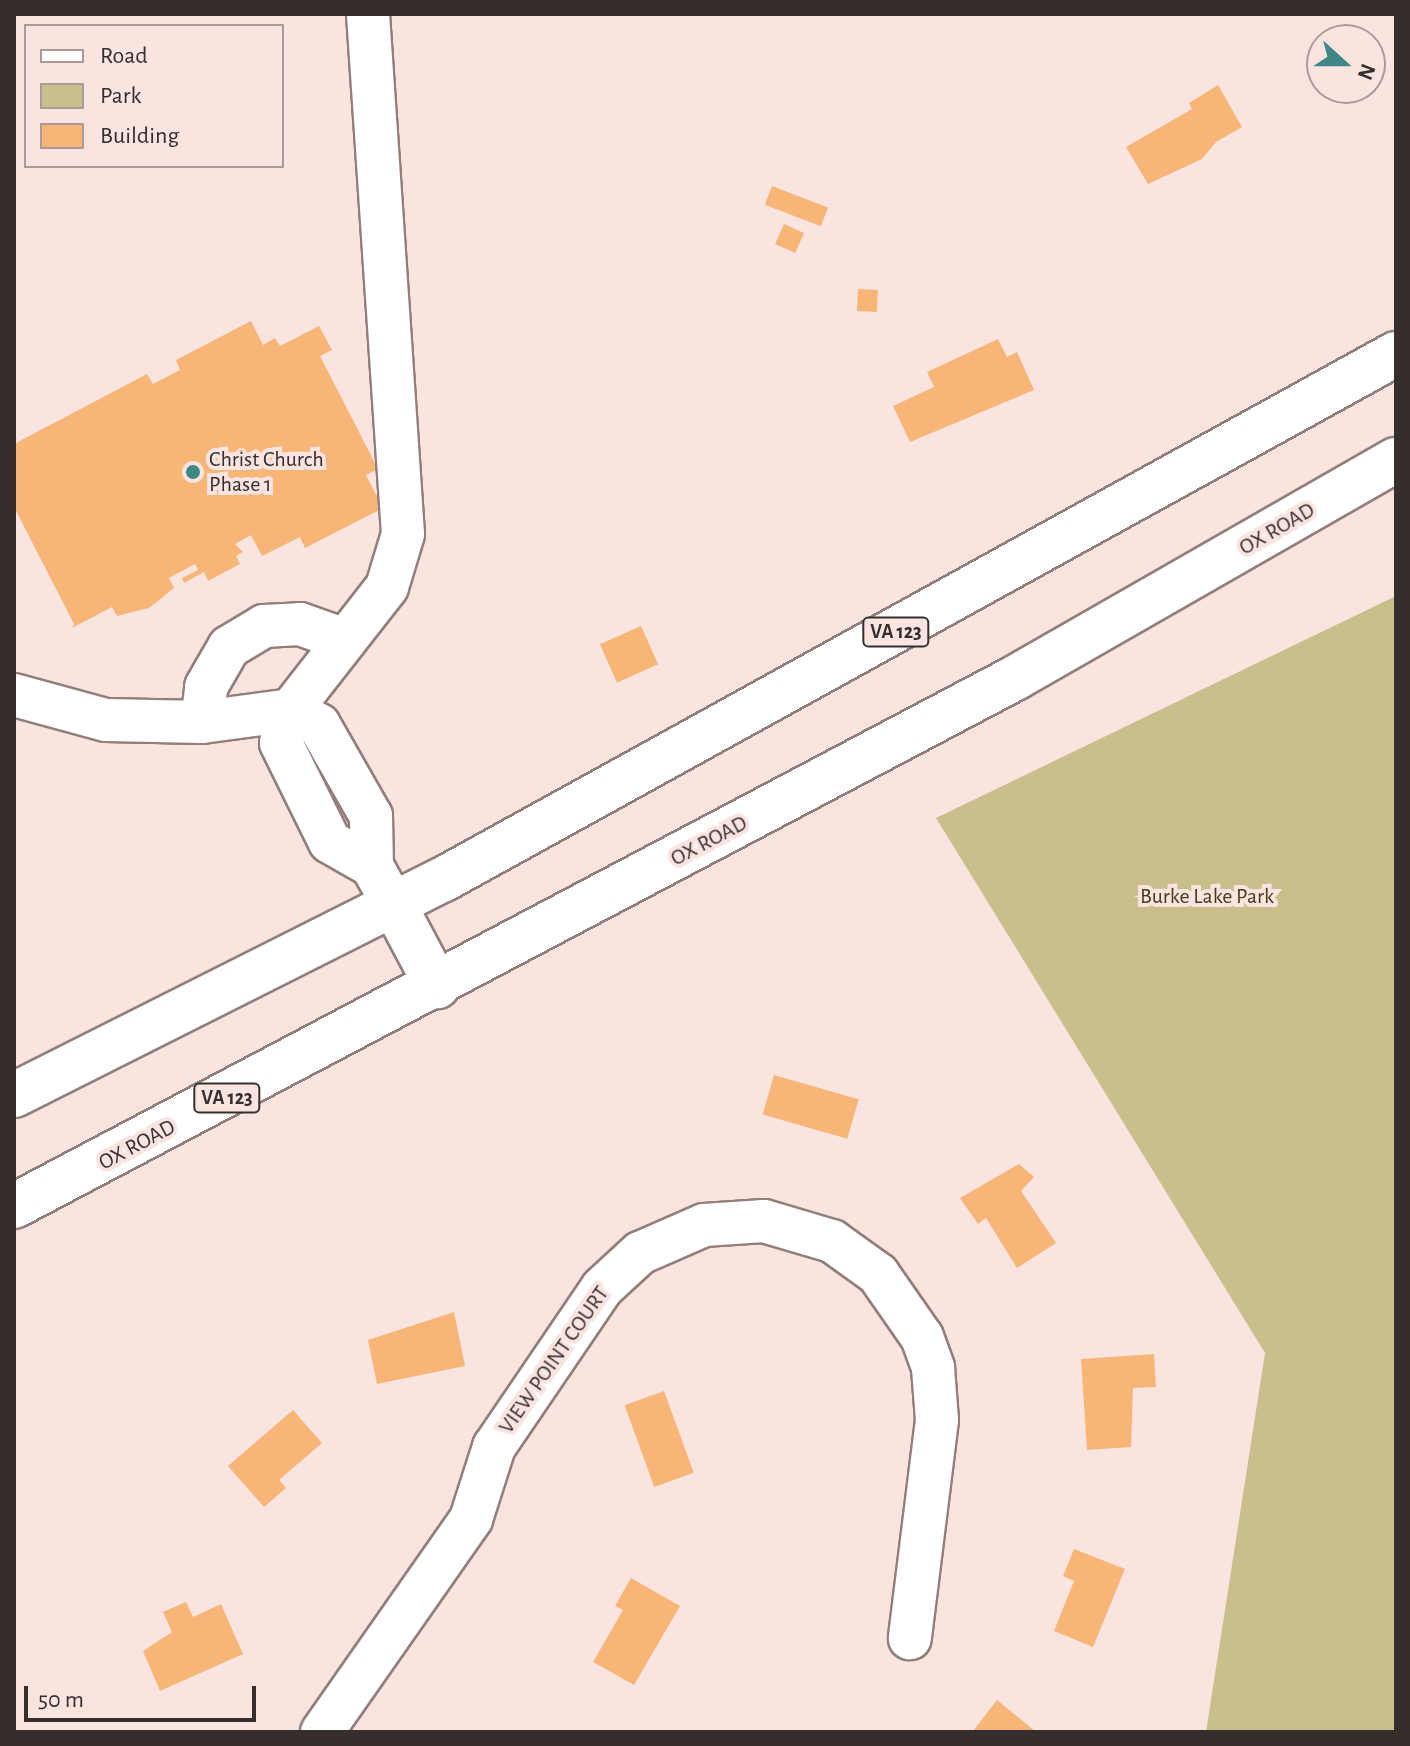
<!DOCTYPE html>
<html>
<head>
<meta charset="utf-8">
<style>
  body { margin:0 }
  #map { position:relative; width:1410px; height:1746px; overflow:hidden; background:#f9e4e0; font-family:"Alegreya Sans",sans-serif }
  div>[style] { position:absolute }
  .green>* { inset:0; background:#cbbe8d }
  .building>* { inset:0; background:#f8b578; transform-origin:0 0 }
  .roads { filter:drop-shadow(2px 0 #927f7b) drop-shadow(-2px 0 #927f7b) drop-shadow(0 2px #927f7b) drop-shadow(0 -2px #927f7b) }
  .minor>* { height:42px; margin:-21px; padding:0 21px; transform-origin:21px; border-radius:21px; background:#fff }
  .highway>* { height:44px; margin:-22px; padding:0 22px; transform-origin:22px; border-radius:22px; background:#fff }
  .dots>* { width:22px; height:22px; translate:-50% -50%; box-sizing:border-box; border:4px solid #f9e4e0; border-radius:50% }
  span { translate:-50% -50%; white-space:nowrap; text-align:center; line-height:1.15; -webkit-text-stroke:8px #f9e4e0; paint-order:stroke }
  .shield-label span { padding:2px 6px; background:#f9e4e0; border:2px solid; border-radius:6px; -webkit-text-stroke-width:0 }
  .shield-label { font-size:20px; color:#362e2c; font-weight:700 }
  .poi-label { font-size:22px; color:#362e2c }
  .left { translate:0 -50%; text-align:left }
  .street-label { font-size:22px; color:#362e2c }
  .park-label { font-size:22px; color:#463c17 }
  .frame { position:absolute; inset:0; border:16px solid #362e2c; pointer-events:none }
  .legend { position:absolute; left:24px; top:24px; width:260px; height:144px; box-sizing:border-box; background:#f9e4e0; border:2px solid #ab9b98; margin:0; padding:10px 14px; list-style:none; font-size:24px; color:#362e2c }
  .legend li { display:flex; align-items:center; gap:16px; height:40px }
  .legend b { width:40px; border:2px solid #ab9b98 }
  .north { position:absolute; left:1306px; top:24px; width:80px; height:80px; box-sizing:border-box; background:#f9e4e0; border:2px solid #ab9b98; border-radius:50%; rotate:111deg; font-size:22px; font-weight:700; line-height:32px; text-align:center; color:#362e2c }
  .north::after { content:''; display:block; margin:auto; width:28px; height:36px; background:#408888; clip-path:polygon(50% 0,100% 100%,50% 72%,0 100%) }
  .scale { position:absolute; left:24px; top:1686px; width:232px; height:36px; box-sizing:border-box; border:4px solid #362e2c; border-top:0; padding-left:10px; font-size:24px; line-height:28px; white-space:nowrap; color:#362e2c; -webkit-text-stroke:6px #f9e4e0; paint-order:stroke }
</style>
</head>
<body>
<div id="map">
  <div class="green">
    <i style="clip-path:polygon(1396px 596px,1396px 1732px,1206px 1732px,1265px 1353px,936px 818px)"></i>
  </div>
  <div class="building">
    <i style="clip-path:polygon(1218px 85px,1242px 127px,1216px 142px,1202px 159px,1148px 184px,1126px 147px,1192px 109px,1189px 103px)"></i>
    <i style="left:772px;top:186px;width:60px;height:20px;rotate:21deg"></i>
    <i style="left:784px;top:224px;width:22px;height:22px;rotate:24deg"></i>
    <i style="left:858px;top:289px;width:20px;height:22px;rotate:3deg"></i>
    <i style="clip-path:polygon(251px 321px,263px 345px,275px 338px,280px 346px,319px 326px,332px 350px,320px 356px,378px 469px,366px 475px,383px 508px,305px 548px,300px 537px,262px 556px,251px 535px,235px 544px,243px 552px,236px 556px,240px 564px,208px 581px,204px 572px,184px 583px,182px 578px,198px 570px,195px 564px,169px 578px,174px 588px,149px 608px,117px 616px,112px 607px,72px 628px,74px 624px,14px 507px,14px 444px,147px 374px,153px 384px,180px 370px,176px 360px)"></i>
    <i style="clip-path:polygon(998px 339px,1007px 357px,1017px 352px,1034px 390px,910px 442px,893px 406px,934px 387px,927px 372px)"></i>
    <i style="left:641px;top:626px;width:42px;height:45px;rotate:66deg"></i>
    <i style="left:774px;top:1075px;width:88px;height:41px;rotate:16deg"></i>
    <i style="clip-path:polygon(1019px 1164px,1034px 1177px,1021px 1191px,1056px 1243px,1017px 1268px,986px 1218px,978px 1224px,960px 1198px)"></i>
    <i style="clip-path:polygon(454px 1312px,465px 1366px,377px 1384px,368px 1340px)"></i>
    <i style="clip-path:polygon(1154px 1354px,1156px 1387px,1133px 1388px,1131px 1447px,1087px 1450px,1081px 1359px)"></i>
    <i style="left:664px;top:1391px;width:87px;height:42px;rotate:70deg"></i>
    <i style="clip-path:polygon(293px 1410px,322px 1443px,279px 1480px,286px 1488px,264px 1507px,228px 1466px)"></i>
    <i style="clip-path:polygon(1074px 1549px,1125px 1569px,1093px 1647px,1054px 1631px,1074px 1581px,1063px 1576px)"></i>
    <i style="clip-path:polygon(631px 1578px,680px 1606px,634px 1685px,593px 1662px,623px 1610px,615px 1606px)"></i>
    <i style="clip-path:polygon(186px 1602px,193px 1617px,221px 1604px,243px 1654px,160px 1691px,143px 1651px,172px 1632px,163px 1612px)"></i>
    <i style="clip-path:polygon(997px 1700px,1036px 1732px,972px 1732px)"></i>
  </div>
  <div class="roads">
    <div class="minor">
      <i style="left:368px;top:14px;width:521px;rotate:86.15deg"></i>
      <i style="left:403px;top:534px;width:55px;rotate:106.8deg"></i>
      <i style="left:387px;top:587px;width:156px;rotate:128deg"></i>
      <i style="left:291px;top:710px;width:34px;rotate:107deg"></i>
      <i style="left:281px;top:743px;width:110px;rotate:63.7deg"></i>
      <i style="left:330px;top:842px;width:48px;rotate:29.7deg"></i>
      <i style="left:14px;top:695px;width:95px;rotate:15.2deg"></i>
      <i style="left:106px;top:720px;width:96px;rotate:1.2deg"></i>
      <i style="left:202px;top:722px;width:90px;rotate:-7.7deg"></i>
      <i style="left:291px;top:710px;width:32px;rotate:28deg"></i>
      <i style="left:319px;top:725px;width:105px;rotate:60.3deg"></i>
      <i style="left:371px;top:816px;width:50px;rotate:88.9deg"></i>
      <i style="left:372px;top:866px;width:23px;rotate:61deg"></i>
      <i style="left:202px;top:722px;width:35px;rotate:-83deg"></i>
      <i style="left:206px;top:687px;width:46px;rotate:-60.1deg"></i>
      <i style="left:229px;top:647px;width:41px;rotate:-31deg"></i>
      <i style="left:264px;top:626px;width:36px;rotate:-3deg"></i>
      <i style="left:300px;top:624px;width:48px;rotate:19.6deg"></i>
      <i style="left:322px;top:1732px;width:260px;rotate:-55deg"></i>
      <i style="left:471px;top:1519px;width:76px;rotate:-72.3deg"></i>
      <i style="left:494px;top:1447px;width:192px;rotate:-55.8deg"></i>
      <i style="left:602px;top:1288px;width:52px;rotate:-42.6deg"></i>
      <i style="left:640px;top:1253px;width:70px;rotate:-23.6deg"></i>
      <i style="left:704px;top:1225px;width:60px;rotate:-3.8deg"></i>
      <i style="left:764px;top:1221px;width:71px;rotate:16.4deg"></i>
      <i style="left:832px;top:1241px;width:57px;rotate:35.7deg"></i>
      <i style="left:878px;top:1274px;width:77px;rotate:55.1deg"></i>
      <i style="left:922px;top:1337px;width:33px;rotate:70deg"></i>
      <i style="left:933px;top:1368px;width:52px;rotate:85.6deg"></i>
      <i style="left:937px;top:1420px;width:220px;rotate:97.1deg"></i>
    </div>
    <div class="highway">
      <i style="left:394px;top:905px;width:92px;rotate:62deg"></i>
      <i style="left:14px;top:1095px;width:481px;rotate:-26.7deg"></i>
      <i style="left:444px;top:879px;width:1087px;rotate:-28.88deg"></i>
      <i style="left:14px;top:1206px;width:1132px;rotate:-27.81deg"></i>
      <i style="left:1015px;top:678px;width:439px;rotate:-29.8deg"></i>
    </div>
  </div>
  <div class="dots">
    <i style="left:193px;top:472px;background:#408888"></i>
  </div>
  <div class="shield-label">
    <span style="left:896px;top:632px">VA 123</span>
    <span style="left:227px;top:1098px">VA 123</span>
  </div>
  <div class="poi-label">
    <span class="left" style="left:209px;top:472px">Christ Church<br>Phase 1</span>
  </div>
  <div class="street-label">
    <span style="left:1277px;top:529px;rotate:-30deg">OX ROAD</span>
    <span style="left:709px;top:841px;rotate:-28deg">OX ROAD</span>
    <span style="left:137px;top:1145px;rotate:-28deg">OX ROAD</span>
    <span style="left:554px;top:1360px;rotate:-55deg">VIEW POINT COURT</span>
  </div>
  <div class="park-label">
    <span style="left:1207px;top:897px">Burke Lake Park</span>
  </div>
  <div class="frame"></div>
  <ul class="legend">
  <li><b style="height:10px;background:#fff"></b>Road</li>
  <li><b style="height:22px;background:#cbbe8d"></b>Park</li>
  <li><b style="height:22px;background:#f8b578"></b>Building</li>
  </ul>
  <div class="north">N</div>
  <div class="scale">50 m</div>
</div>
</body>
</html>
